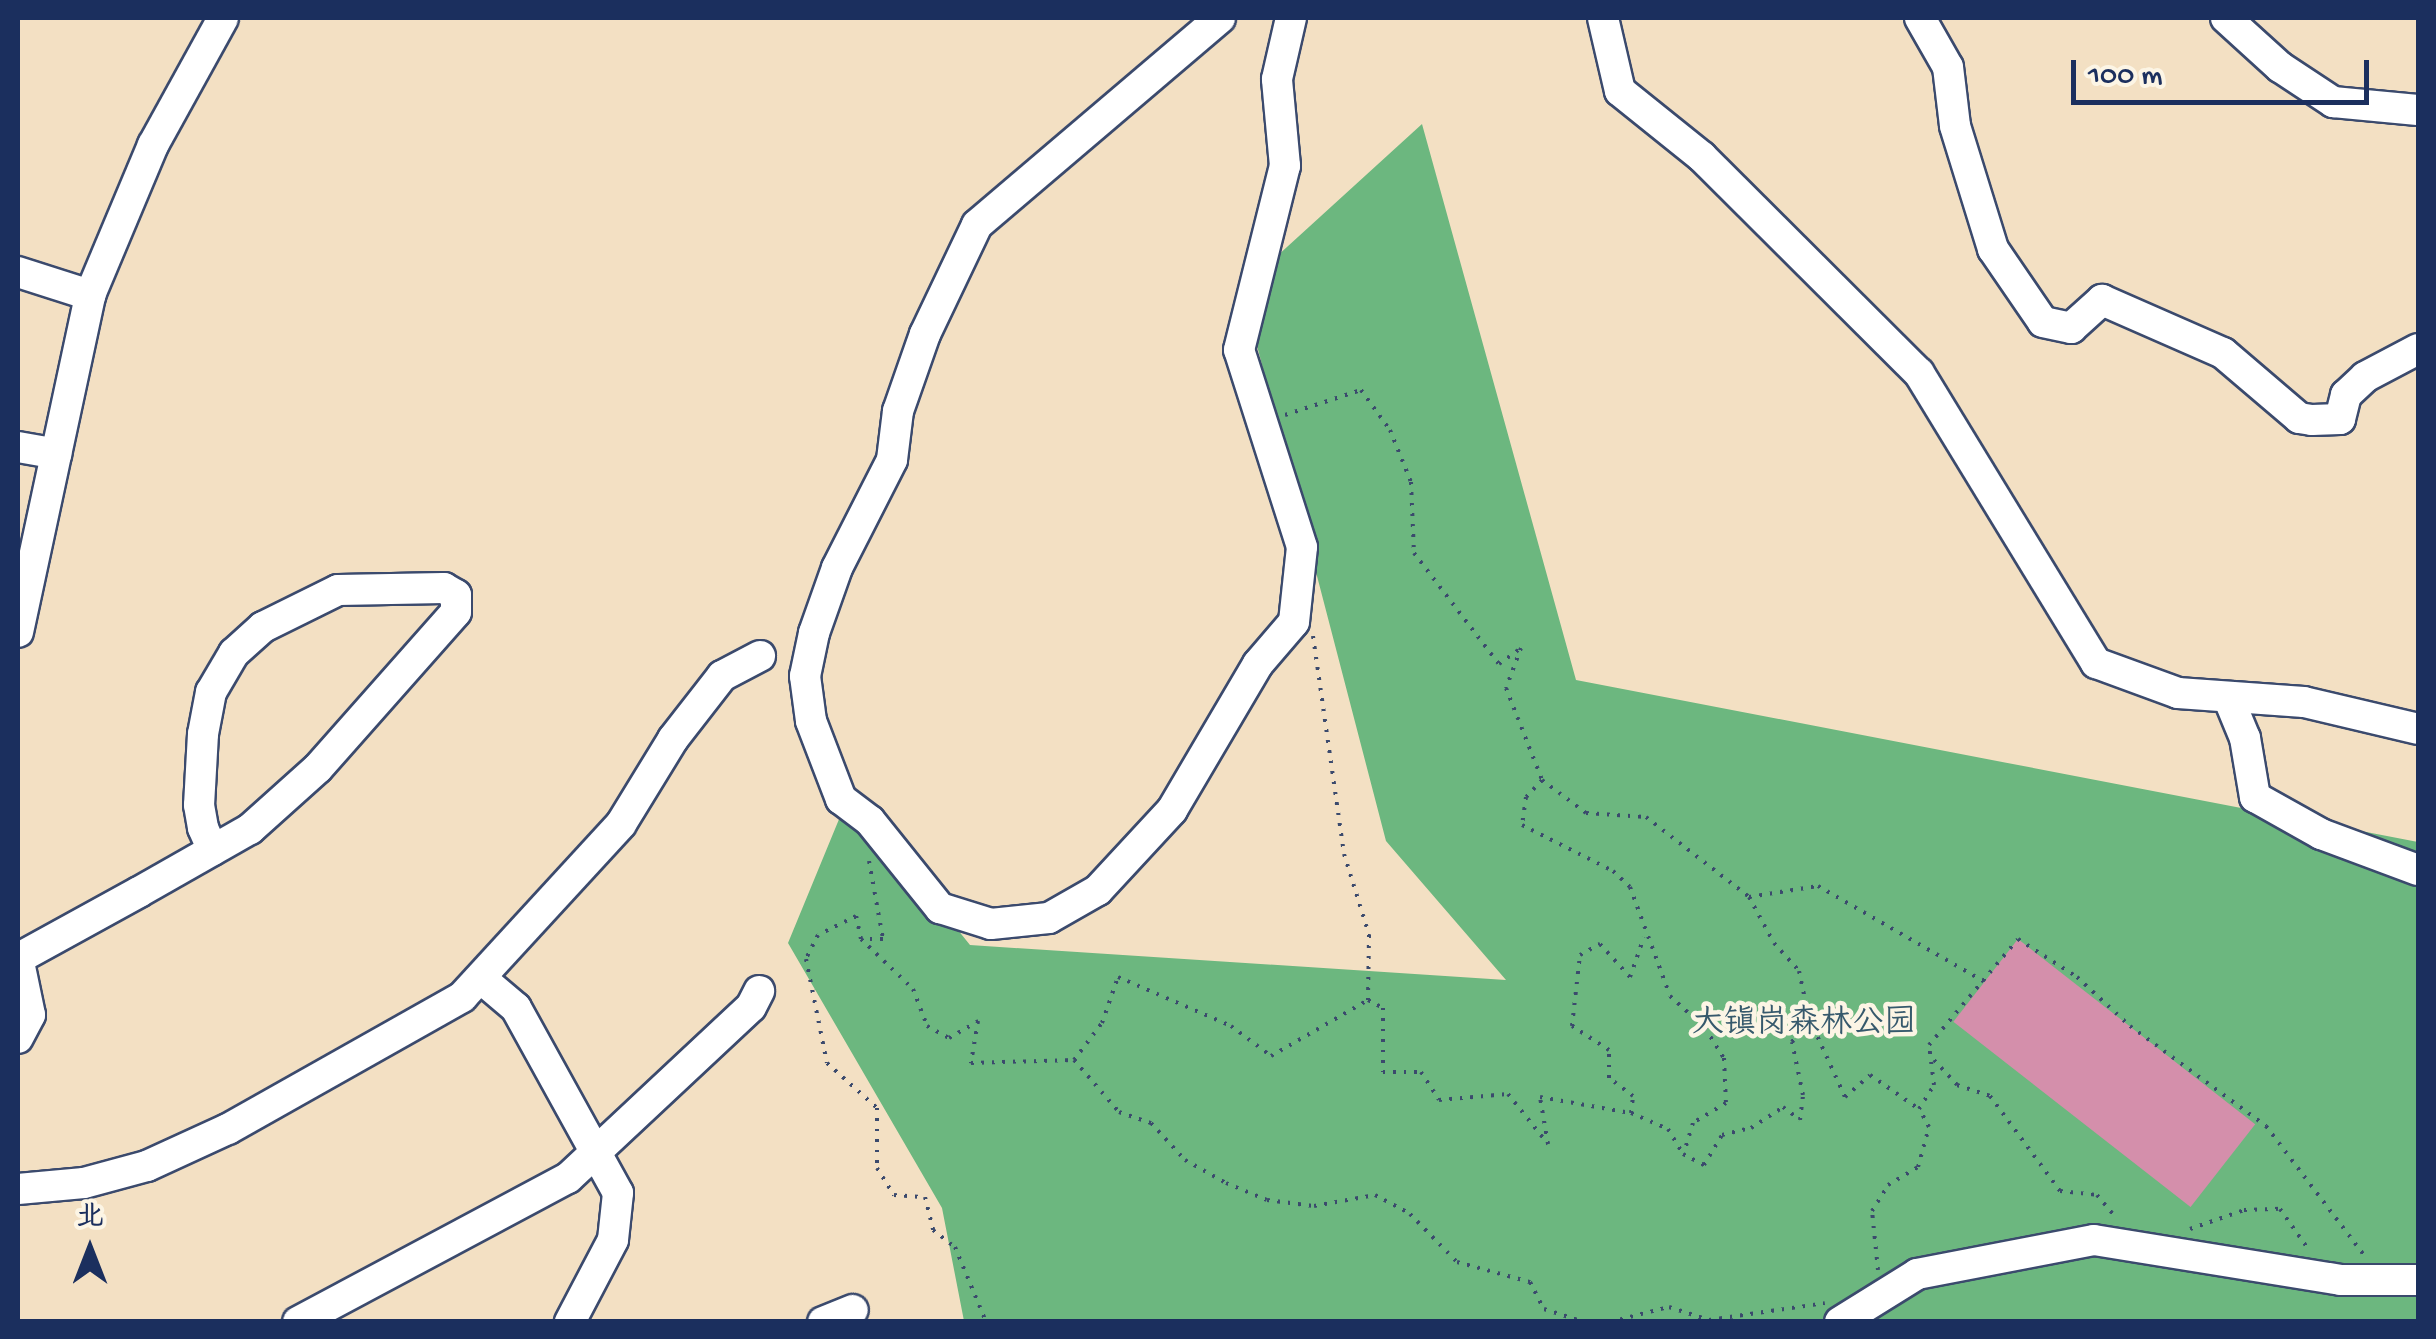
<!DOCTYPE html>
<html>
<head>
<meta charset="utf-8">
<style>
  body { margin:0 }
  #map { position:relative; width:2436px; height:1339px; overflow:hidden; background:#f3e0c3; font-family:"Gochi Hand","LXGW WenKai TC",sans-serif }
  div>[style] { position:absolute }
  .forest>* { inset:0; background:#6cb77f }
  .building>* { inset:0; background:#d48fab; transform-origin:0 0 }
  .path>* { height:4px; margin-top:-2px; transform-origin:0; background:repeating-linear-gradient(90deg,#3b4a6d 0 2.5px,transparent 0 10.5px) }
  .roads { filter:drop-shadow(2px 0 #3b4a6d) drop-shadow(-2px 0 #3b4a6d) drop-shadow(0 2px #3b4a6d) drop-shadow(0 -2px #3b4a6d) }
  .minor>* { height:30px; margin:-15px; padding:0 15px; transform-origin:15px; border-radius:15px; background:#fff }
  span { translate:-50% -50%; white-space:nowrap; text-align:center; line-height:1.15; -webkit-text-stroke:9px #fcf5e5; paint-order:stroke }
  .park-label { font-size:32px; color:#36596c }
  .frame { position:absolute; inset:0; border:20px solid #1b2f5e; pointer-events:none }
  .north { position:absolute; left:40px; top:1199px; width:100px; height:100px; -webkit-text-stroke:8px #fcf5e5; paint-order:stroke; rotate:0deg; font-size:28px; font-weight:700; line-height:40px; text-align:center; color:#1b2f5e }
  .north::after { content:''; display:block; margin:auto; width:35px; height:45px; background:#1b2f5e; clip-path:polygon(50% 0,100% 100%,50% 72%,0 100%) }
  .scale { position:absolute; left:2071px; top:60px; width:298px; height:45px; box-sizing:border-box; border:5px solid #1b2f5e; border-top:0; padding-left:12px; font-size:30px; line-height:35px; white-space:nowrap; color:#1b2f5e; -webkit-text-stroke:8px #fcf5e5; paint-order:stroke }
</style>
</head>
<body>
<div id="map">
  <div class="forest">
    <i style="clip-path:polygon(1422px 124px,1576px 680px,2418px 842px,2418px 1321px,964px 1321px,942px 1208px,788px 943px,849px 795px,970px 945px,1506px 980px,1386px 841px,1242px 288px)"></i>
  </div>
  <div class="building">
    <i style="left:2018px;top:939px;width:301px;height:105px;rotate:38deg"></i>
  </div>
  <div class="path">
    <i style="left:1285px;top:415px;width:80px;rotate:-18.2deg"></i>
    <i style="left:1361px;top:390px;width:49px;rotate:54.1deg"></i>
    <i style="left:1390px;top:430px;width:56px;rotate:68deg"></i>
    <i style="left:1411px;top:482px;width:71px;rotate:87.6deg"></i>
    <i style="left:1414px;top:553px;width:140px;rotate:52.6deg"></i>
    <i style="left:1499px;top:664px;width:27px;rotate:-36deg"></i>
    <i style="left:1521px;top:648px;width:43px;rotate:110.6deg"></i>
    <i style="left:1506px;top:688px;width:99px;rotate:68.6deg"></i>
    <i style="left:1542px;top:780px;width:55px;rotate:36.9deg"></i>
    <i style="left:1586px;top:813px;width:60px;rotate:3.8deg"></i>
    <i style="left:1646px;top:817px;width:130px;rotate:37.8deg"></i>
    <i style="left:1749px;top:897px;width:70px;rotate:-9.1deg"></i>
    <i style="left:1818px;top:886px;width:193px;rotate:29.9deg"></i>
    <i style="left:1313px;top:636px;width:220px;rotate:81.9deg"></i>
    <i style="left:1344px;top:854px;width:85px;rotate:72.8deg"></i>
    <i style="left:1369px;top:935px;width:65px;rotate:90.9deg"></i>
    <i style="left:1542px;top:780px;width:23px;rotate:133deg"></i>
    <i style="left:1526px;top:797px;width:28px;rotate:98deg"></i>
    <i style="left:1522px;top:825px;width:102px;rotate:26.8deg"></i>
    <i style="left:1613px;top:871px;width:23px;rotate:43deg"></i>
    <i style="left:1630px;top:887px;width:116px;rotate:69.8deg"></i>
    <i style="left:1670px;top:996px;width:47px;rotate:42.4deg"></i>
    <i style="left:1705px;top:1028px;width:36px;rotate:58deg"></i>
    <i style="left:1724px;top:1058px;width:45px;rotate:87.5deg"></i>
    <i style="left:1726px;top:1103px;width:39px;rotate:149deg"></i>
    <i style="left:1693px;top:1123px;width:31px;rotate:107deg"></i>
    <i style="left:869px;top:861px;width:79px;rotate:79.8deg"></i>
    <i style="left:883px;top:939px;width:22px;rotate:180deg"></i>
    <i style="left:861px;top:939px;width:72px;rotate:43.9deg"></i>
    <i style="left:913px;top:989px;width:40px;rotate:69deg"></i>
    <i style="left:927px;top:1026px;width:25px;rotate:29deg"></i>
    <i style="left:949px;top:1038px;width:34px;rotate:-30deg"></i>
    <i style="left:978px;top:1021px;width:43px;rotate:99.5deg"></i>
    <i style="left:971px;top:1063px;width:103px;rotate:-1.7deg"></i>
    <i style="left:1074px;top:1060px;width:46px;rotate:-52.9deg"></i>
    <i style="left:1102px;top:1023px;width:49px;rotate:-70.8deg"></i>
    <i style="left:1118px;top:977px;width:123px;rotate:23.4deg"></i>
    <i style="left:1231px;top:1026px;width:50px;rotate:36.9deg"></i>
    <i style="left:1271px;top:1056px;width:112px;rotate:-30deg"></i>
    <i style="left:1368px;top:1000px;width:17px;rotate:28deg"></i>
    <i style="left:1383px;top:1008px;width:64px;rotate:90deg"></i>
    <i style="left:1383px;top:1072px;width:38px"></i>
    <i style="left:1421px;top:1072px;width:33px;rotate:57deg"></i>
    <i style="left:1439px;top:1100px;width:69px;rotate:-5deg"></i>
    <i style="left:1508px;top:1094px;width:64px;rotate:51.3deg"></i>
    <i style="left:1548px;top:1144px;width:48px;rotate:-99.7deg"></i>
    <i style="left:1540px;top:1097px;width:92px;rotate:10deg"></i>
    <i style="left:1631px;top:1113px;width:40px;rotate:23.4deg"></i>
    <i style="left:1668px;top:1129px;width:29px;rotate:59deg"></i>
    <i style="left:1683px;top:1154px;width:24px;rotate:28deg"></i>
    <i style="left:1704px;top:1165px;width:35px;rotate:-59deg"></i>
    <i style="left:1722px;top:1135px;width:30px;rotate:-14deg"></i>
    <i style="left:1751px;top:1128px;width:38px;rotate:-33deg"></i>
    <i style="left:1783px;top:1107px;width:21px;rotate:37deg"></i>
    <i style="left:1800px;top:1120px;width:25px;rotate:-83deg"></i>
    <i style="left:1803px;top:1095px;width:54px;rotate:-101.7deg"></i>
    <i style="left:1792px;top:1042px;width:29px;rotate:-55deg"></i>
    <i style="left:1809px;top:1018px;width:87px;rotate:65.5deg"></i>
    <i style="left:1845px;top:1097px;width:33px;rotate:-41deg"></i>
    <i style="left:1870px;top:1075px;width:60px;rotate:34.8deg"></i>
    <i style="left:1919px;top:1109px;width:28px;rotate:-58deg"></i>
    <i style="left:1934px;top:1085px;width:40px;rotate:-97.1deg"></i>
    <i style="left:1929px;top:1045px;width:138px;rotate:-50deg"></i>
    <i style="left:2018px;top:939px;width:70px;rotate:32.8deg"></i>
    <i style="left:2077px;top:977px;width:72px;rotate:42.8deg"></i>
    <i style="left:2130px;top:1026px;width:169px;rotate:36.3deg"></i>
    <i style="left:2266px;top:1126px;width:161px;rotate:52.8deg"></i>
    <i style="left:1749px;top:897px;width:52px;rotate:61.5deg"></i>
    <i style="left:1774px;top:943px;width:38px;rotate:48deg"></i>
    <i style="left:1799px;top:971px;width:48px;rotate:78deg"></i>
    <i style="left:861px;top:939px;width:24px;rotate:-102deg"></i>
    <i style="left:856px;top:916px;width:42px;rotate:153.4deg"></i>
    <i style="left:818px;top:935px;width:27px;rotate:117deg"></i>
    <i style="left:806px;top:959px;width:106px;rotate:78.6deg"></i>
    <i style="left:827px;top:1063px;width:67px;rotate:42deg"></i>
    <i style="left:877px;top:1108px;width:60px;rotate:90deg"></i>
    <i style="left:877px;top:1168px;width:32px;rotate:58deg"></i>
    <i style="left:894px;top:1195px;width:31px;rotate:4deg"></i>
    <i style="left:925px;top:1197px;width:34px;rotate:76deg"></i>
    <i style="left:933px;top:1230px;width:28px;rotate:38deg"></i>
    <i style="left:955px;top:1247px;width:81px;rotate:67.5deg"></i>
    <i style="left:1074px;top:1060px;width:69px;rotate:49.1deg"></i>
    <i style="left:1119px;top:1112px;width:34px;rotate:19deg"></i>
    <i style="left:1151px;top:1123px;width:50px;rotate:47.4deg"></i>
    <i style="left:1185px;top:1160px;width:47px;rotate:29.3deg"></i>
    <i style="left:1226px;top:1183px;width:44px;rotate:22.5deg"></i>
    <i style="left:1267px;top:1200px;width:47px;rotate:7.3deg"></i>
    <i style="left:1314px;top:1206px;width:62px;rotate:-10.2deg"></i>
    <i style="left:1375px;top:1195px;width:40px;rotate:28deg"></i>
    <i style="left:1410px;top:1214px;width:67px;rotate:45.6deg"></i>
    <i style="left:1457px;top:1262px;width:76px;rotate:15.3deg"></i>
    <i style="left:1530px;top:1282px;width:30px;rotate:63deg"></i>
    <i style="left:1544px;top:1309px;width:42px;rotate:18deg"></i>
    <i style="left:1934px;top:1060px;width:34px;rotate:47deg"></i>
    <i style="left:1957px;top:1085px;width:35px;rotate:18deg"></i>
    <i style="left:1990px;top:1096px;width:118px;rotate:53.6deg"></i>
    <i style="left:2060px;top:1191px;width:37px;rotate:6deg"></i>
    <i style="left:2097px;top:1195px;width:30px;rotate:50deg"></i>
    <i style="left:1631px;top:1113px;width:17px;rotate:-83deg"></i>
    <i style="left:1633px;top:1096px;width:30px;rotate:-143deg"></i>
    <i style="left:1609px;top:1078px;width:28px;rotate:-90deg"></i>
    <i style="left:1609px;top:1050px;width:44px;rotate:-147deg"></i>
    <i style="left:1572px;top:1026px;width:71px;rotate:-83.6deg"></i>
    <i style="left:1580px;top:955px;width:23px;rotate:-29deg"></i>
    <i style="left:1600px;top:944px;width:45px;rotate:47.7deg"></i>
    <i style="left:1630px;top:977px;width:42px;rotate:-70.7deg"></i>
    <i style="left:2190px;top:1229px;width:57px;rotate:-19.4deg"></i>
    <i style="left:2244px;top:1210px;width:36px;rotate:-2deg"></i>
    <i style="left:2280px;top:1209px;width:50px;rotate:54.7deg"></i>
    <i style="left:1878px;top:1270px;width:59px;rotate:-95.8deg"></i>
    <i style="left:1872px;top:1211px;width:31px;rotate:-58deg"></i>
    <i style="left:1888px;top:1185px;width:35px;rotate:-31deg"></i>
    <i style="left:1918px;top:1167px;width:41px;rotate:-74.6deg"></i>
    <i style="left:1929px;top:1127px;width:19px;rotate:-118deg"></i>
    <i style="left:1610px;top:1322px;width:61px;rotate:-14.3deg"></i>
    <i style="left:1669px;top:1307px;width:42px;rotate:18deg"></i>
    <i style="left:1709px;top:1320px;width:117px;rotate:-8.3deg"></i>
  </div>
  <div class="roads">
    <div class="minor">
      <i style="left:1220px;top:18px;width:319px;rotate:139.6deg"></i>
      <i style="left:977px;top:225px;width:121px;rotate:115.5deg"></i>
      <i style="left:925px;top:334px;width:82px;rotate:109.3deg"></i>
      <i style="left:898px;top:411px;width:49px;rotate:97deg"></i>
      <i style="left:892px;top:460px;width:121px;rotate:117deg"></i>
      <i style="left:837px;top:568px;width:69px;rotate:109.5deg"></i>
      <i style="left:814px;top:633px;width:44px;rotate:101.8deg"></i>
      <i style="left:805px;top:676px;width:45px;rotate:82.4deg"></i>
      <i style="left:811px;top:721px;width:84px;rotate:69deg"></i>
      <i style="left:841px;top:799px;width:36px;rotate:37deg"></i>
      <i style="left:870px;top:821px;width:112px;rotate:51.2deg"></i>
      <i style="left:940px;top:908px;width:53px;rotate:17.4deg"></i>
      <i style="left:991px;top:924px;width:58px;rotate:-5.9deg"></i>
      <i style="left:1049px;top:918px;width:56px;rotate:-29.7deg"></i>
      <i style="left:1098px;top:890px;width:109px;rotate:-47.2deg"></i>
      <i style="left:1172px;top:810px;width:169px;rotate:-59.5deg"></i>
      <i style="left:1258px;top:664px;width:55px;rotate:-49.4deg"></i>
      <i style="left:1294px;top:622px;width:75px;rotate:-83.9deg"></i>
      <i style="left:1302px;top:547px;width:207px;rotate:-107.7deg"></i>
      <i style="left:1239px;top:350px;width:190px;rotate:-76deg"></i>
      <i style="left:1285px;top:166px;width:87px;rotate:-95.3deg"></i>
      <i style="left:1277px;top:79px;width:63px;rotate:-77.1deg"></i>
      <i style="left:1603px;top:18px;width:75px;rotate:76.9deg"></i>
      <i style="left:1620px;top:91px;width:105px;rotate:38.8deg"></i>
      <i style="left:1702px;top:157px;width:306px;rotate:44.9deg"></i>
      <i style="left:1919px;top:373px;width:340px;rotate:58.6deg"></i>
      <i style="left:2096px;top:663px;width:87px;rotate:20.1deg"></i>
      <i style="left:2178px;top:693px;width:126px;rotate:4.1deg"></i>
      <i style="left:2304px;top:702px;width:117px;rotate:13.3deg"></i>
      <i style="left:1920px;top:18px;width:56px;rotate:60.3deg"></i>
      <i style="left:1948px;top:67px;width:59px;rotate:83.2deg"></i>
      <i style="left:1955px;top:126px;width:129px;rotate:72.8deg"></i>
      <i style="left:1993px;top:249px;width:88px;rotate:55.6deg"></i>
      <i style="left:2043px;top:322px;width:29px;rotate:12deg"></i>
      <i style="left:2071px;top:328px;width:42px;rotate:-42.1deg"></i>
      <i style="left:2102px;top:300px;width:132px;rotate:23.7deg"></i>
      <i style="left:2223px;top:353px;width:100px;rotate:40.5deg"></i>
      <i style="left:2299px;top:418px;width:13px;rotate:9deg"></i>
      <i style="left:2312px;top:420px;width:28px;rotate:-2deg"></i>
      <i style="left:2340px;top:419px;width:25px;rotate:-76deg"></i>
      <i style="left:2346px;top:395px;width:26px;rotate:-43deg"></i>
      <i style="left:2365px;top:377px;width:60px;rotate:-27.8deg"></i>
      <i style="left:2226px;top:18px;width:73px;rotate:42.2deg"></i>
      <i style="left:2280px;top:67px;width:64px;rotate:33.4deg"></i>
      <i style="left:2333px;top:102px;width:85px;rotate:5.4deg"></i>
      <i style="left:18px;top:272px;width:76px;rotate:17.7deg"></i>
      <i style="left:18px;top:447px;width:39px;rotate:10deg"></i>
      <i style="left:18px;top:632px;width:345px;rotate:-77.9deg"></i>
      <i style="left:90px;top:295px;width:163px;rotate:-67.2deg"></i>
      <i style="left:153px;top:145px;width:145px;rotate:-61.1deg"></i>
      <i style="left:2228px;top:697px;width:44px;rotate:67.5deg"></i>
      <i style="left:2245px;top:738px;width:60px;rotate:80.4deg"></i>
      <i style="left:2255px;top:797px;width:76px;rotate:29.3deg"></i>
      <i style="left:2321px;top:834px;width:103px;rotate:20.4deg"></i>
      <i style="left:18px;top:957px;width:59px;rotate:78.3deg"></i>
      <i style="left:30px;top:1015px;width:26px;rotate:118deg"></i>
      <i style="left:19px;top:958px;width:137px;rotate:-28.8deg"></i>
      <i style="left:139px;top:892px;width:128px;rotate:-29.6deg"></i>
      <i style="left:250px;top:829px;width:91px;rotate:-41.9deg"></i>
      <i style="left:318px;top:768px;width:208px;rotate:-48.5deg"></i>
      <i style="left:456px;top:612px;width:17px;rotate:-90deg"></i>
      <i style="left:456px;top:595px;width:14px;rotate:-150deg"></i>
      <i style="left:444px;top:588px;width:106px;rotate:178.9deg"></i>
      <i style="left:338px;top:590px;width:84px;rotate:153.7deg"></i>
      <i style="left:263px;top:627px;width:39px;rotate:138deg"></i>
      <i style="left:234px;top:653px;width:45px;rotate:120.5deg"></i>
      <i style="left:211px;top:692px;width:43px;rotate:100.8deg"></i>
      <i style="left:203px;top:734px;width:71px;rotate:93.2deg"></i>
      <i style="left:199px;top:805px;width:23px;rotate:80deg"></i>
      <i style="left:203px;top:828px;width:24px;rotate:66deg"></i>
      <i style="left:483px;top:980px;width:43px;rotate:40.3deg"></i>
      <i style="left:516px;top:1008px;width:211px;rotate:61.1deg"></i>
      <i style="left:618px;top:1193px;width:47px;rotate:96.1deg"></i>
      <i style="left:613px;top:1240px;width:93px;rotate:117.7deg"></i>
      <i style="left:18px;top:1189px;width:66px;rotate:-5.2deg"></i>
      <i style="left:84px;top:1183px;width:65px;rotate:-15.1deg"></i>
      <i style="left:147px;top:1166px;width:89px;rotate:-24.6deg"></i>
      <i style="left:228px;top:1129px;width:269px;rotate:-29.4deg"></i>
      <i style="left:462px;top:997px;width:235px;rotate:-47.4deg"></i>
      <i style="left:621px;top:824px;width:100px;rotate:-58.5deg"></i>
      <i style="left:673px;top:739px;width:80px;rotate:-52.1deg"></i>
      <i style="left:722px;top:676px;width:43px;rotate:-27.8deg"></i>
      <i style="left:298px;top:1322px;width:306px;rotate:-28.1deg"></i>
      <i style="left:568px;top:1178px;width:250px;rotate:-43.1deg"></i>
      <i style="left:751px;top:1007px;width:18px;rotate:-63deg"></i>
      <i style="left:823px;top:1322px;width:32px;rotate:-22deg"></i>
      <i style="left:1840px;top:1322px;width:91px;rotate:-31.9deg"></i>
      <i style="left:1917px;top:1274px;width:180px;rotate:-10.9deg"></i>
      <i style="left:2094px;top:1240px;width:249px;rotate:9.2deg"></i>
      <i style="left:2340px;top:1280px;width:78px"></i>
    </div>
  </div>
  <div class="park-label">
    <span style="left:1804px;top:1025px">大镇岗森林公园</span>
  </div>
  <div class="frame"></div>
  <div class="north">北</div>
  <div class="scale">100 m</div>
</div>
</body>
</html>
